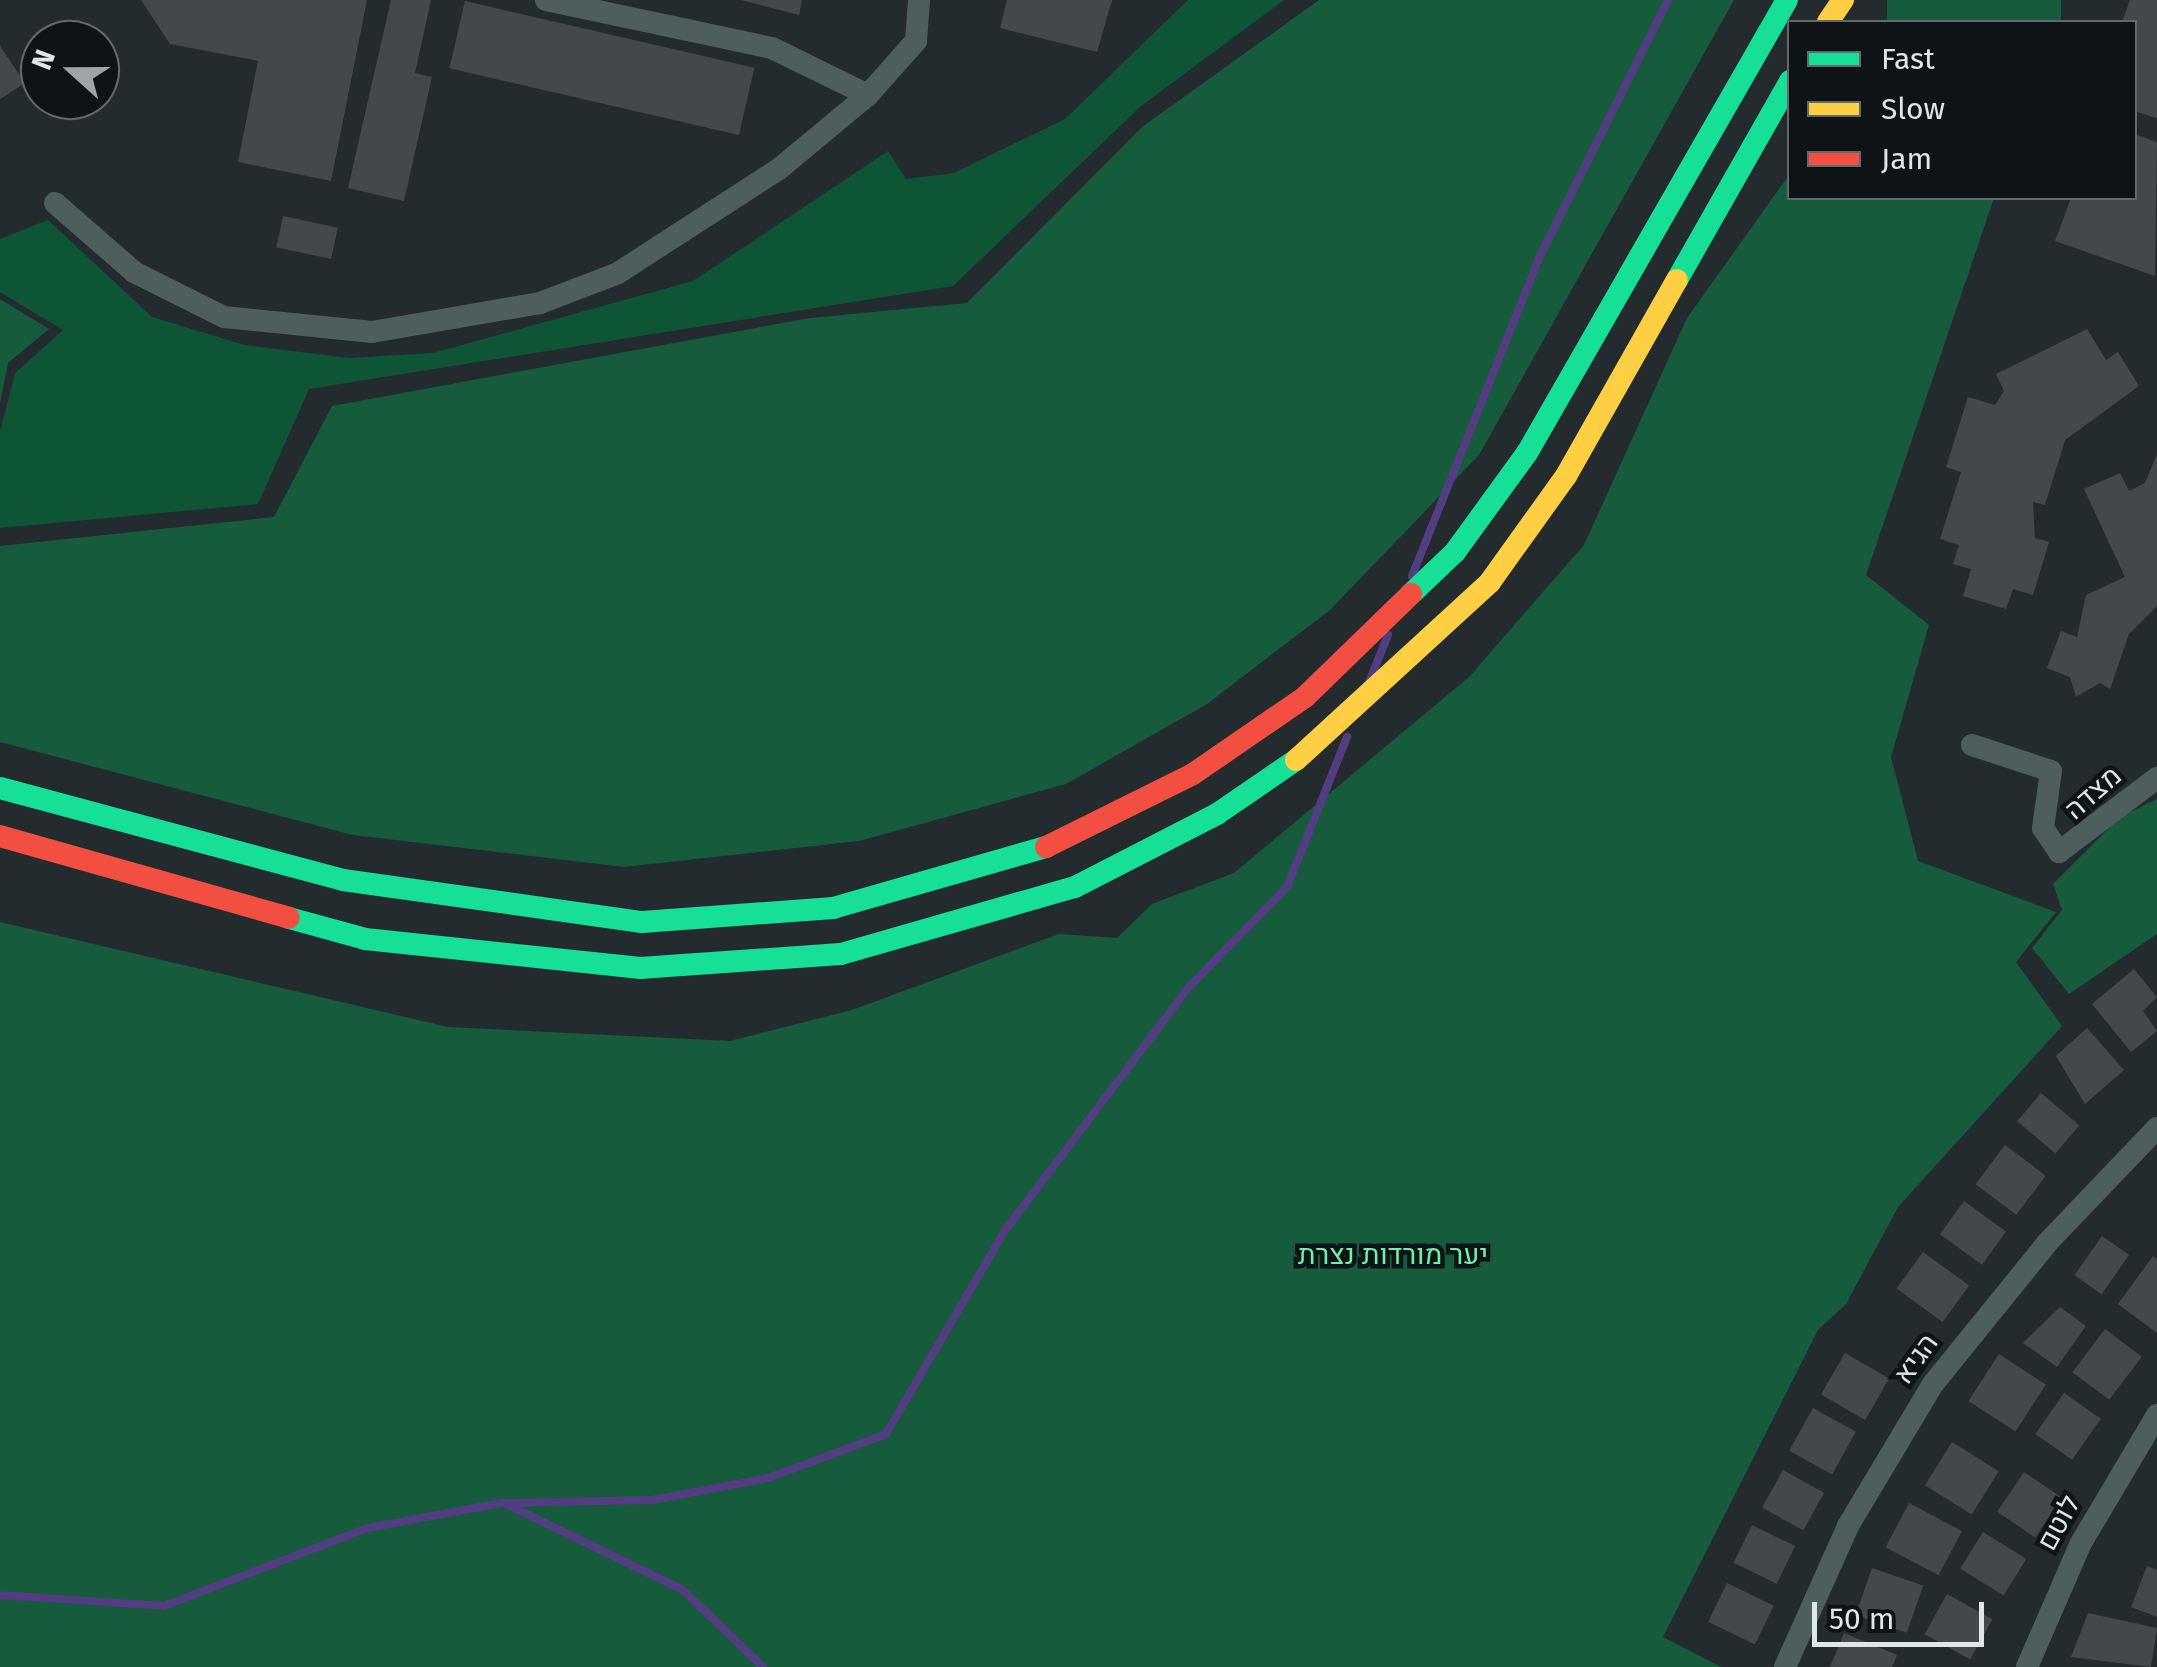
<!DOCTYPE html>
<html>
<head>
<meta charset="utf-8">
<style>
  body { margin:0 }
  #map { position:relative; width:2157px; height:1667px; overflow:hidden; background:#242b2e; font-family:"Fira Sans",Heebo,sans-serif }
  div>[style] { position:absolute }
  .green>* { inset:0; background:#0e5536 }
  .forest>* { inset:0; background:#165b3b; transform-origin:0 0 }
  .stream>* { height:8px; margin:-4px; padding:0 4px; transform-origin:4px; border-radius:4px; background:#533d82 }
  .building>* { inset:0; background:#43484b; transform-origin:0 0 }
  .street>* { height:22px; margin:-11px; padding:0 11px; transform-origin:11px; border-radius:11px; background:#4e5d5d }
  .fast>* { height:22px; margin:-11px; padding:0 11px; transform-origin:11px; border-radius:11px; background:#16e098 }
  .slow>* { height:22px; margin:-11px; padding:0 11px; transform-origin:11px; border-radius:11px; background:#ffcf43 }
  .jam>* { height:22px; margin:-11px; padding:0 11px; transform-origin:11px; border-radius:11px; background:#f24e42 }
  span { translate:-50% -50%; white-space:nowrap; text-align:center; line-height:1.15; -webkit-text-stroke:9px #0e1416; paint-order:stroke }
  .street-label { font-size:28px; color:#dfe6ea }
  .park-label { font-size:28px; color:#70eeaa }
  .legend { position:absolute; left:1787px; top:20px; width:350px; height:180px; box-sizing:border-box; background:#0e1416; border:2px solid #62686b; margin:0; padding:12px 18px; list-style:none; font-size:30px; color:#dfe6ea }
  .legend li { display:flex; align-items:center; gap:20px; height:50px }
  .legend b { width:50px; border:2px solid #62686b }
  .north { position:absolute; left:20px; top:20px; width:100px; height:100px; box-sizing:border-box; background:#0e1416; border:2px solid #62686b; border-radius:50%; rotate:291deg; font-size:28px; font-weight:700; line-height:40px; text-align:center; color:#dfe6ea }
  .north::after { content:''; display:block; margin:auto; width:35px; height:45px; background:#9ea5a8; clip-path:polygon(50% 0,100% 100%,50% 72%,0 100%) }
  .scale { position:absolute; left:1812px; top:1602px; width:172px; height:45px; box-sizing:border-box; border:5px solid #dfe6ea; border-top:0; padding-left:12px; font-size:30px; line-height:35px; white-space:nowrap; color:#dfe6ea; -webkit-text-stroke:8px #0e1416; paint-order:stroke }
</style>
</head>
<body>
<div id="map">
  <div class="green">
    <i style="clip-path:polygon(1188px 0,1284px 0,1141px 106px,953px 286px,309px 389px,258px 504px,0 528px,0 432px,15px 373px,63px 330px,0 292px,0 239px,48px 220px,152px 317px,245px 345px,349px 358px,433px 353px,693px 281px,888px 151px,906px 179px,954px 173px,1065px 119px)"></i>
  </div>
  <div class="forest">
    <i style="clip-path:polygon(1319px 0,1734px 0,1479px 455px,1330px 610px,1207px 704px,1066px 784px,859px 841px,624px 867px,353px 835px,0 742px,0 546px,274px 517px,332px 406px,810px 318px,967px 303px,1142px 127px)"></i>
    <i style="left:1887px;top:0;width:174px;height:25px"></i>
    <i style="clip-path:polygon(1789px 175px,1790px 198px,1994px 198px,1866px 575px,1929px 625px,1891px 757px,1918px 861px,2056px 912px,2016px 962px,2062px 1026px,1898px 1207px,1846px 1304px,1818px 1330px,1663px 1637px,1721px 1667px,0 1667px,0 922px,448px 1027px,730px 1041px,852px 1010px,1059px 934px,1117px 938px,1152px 904px,1234px 873px,1469px 677px,1584px 545px,1687px 318px)"></i>
    <i style="clip-path:polygon(0 299px,49px 329px,8px 363px,0 404px)"></i>
    <i style="clip-path:polygon(2157px 799px,2157px 934px,2069px 994px,2032px 948px,2062px 910px,2053px 884px,2120px 817px)"></i>
  </div>
  <div class="stream">
    <i style="left:1412px;top:576px;width:347px;rotate:-68.2deg"></i>
    <i style="left:1541px;top:254px;width:284px;rotate:-63.4deg"></i>
    <i style="left:1369px;top:682px;width:51px;rotate:-68deg"></i>
    <i style="left:504px;top:1503px;width:199px;rotate:25.9deg"></i>
    <i style="left:683px;top:1590px;width:111px;rotate:43.9deg"></i>
    <i style="left:0;top:1595px;width:164px;rotate:3.8deg"></i>
    <i style="left:164px;top:1606px;width:217px;rotate:-21deg"></i>
    <i style="left:367px;top:1528px;width:137px;rotate:-10.5deg"></i>
    <i style="left:502px;top:1503px;width:150px;rotate:-1.1deg"></i>
    <i style="left:652px;top:1500px;width:118px;rotate:-10.7deg"></i>
    <i style="left:768px;top:1478px;width:126px;rotate:-20.4deg"></i>
    <i style="left:886px;top:1434px;width:238px;rotate:-59.7deg"></i>
    <i style="left:1006px;top:1229px;width:303px;rotate:-52.9deg"></i>
    <i style="left:1189px;top:987px;width:140px;rotate:-45.6deg"></i>
    <i style="left:1287px;top:887px;width:162px;rotate:-68.2deg"></i>
  </div>
  <div class="building">
    <i style="clip-path:polygon(141px 0,367px 0,331px 181px,238px 162px,258px 61px,170px 44px)"></i>
    <i style="clip-path:polygon(391px 0,431px 0,415px 73px,432px 77px,404px 201px,348px 188px)"></i>
    <i style="clip-path:polygon(741px 0,802px 0,799px 15px)"></i>
    <i style="clip-path:polygon(1007px 0,1112px 0,1097px 52px,1000px 28px)"></i>
    <i style="clip-path:polygon(2130px 0,2157px 0,2157px 118px,2134px 111px,2134px 22px,2122px 22px)"></i>
    <i style="left:465px;top:1px;width:297px;height:69px;rotate:13deg"></i>
    <i style="clip-path:polygon(0 46px,25px 83px,0 99px)"></i>
    <i style="clip-path:polygon(2134px 134px,2157px 142px,2155px 276px,2055px 241px,2071px 198px,2134px 198px)"></i>
    <i style="left:283px;top:216px;width:56px;height:32px;rotate:12deg"></i>
    <i style="clip-path:polygon(2087px 329px,2106px 360px,2118px 352px,2139px 386px,2065px 440px,2045px 505px,2033px 502px,2035px 538px,2049px 542px,2033px 595px,2013px 589px,2006px 609px,1963px 596px,1971px 569px,1953px 564px,1959px 545px,1940px 539px,1961px 472px,1946px 467px,1968px 397px,1995px 405px,2004px 391px,1996px 374px)"></i>
    <i style="clip-path:polygon(2157px 454px,2157px 606px,2129px 634px,2110px 689px,2100px 683px,2076px 697px,2070px 677px,2047px 668px,2061px 631px,2077px 637px,2086px 595px,2125px 577px,2084px 489px,2120px 473px,2129px 491px,2145px 483px)"></i>
    <i style="clip-path:polygon(2134px 969px,2157px 997px,2143px 1011px,2157px 1031px,2131px 1052px,2092px 1004px)"></i>
    <i style="clip-path:polygon(2087px 1028px,2124px 1070px,2085px 1104px,2056px 1056px)"></i>
    <i style="left:2041px;top:1093px;width:50px;height:37px;rotate:40deg"></i>
    <i style="left:2005px;top:1145px;width:51px;height:49px;rotate:37deg"></i>
    <i style="left:1964px;top:1201px;width:52px;height:41px;rotate:36deg"></i>
    <i style="left:2102px;top:1236px;width:33px;height:48px;rotate:35deg"></i>
    <i style="left:1923px;top:1252px;width:57px;height:45px;rotate:36deg"></i>
    <i style="clip-path:polygon(2153px 1256px,2157px 1259px,2157px 1333px,2118px 1304px)"></i>
    <i style="clip-path:polygon(2060px 1307px,2086px 1326px,2057px 1367px,2023px 1343px)"></i>
    <i style="left:2105px;top:1329px;width:46px;height:54px;rotate:37deg"></i>
    <i style="left:1845px;top:1353px;width:51px;height:48px;rotate:30deg"></i>
    <i style="left:1999px;top:1354px;width:56px;height:56px;rotate:33deg"></i>
    <i style="left:2064px;top:1393px;width:45px;height:50px;rotate:35deg"></i>
    <i style="left:1813px;top:1408px;width:49px;height:49px;rotate:29deg"></i>
    <i style="left:1952px;top:1442px;width:55px;height:51px;rotate:32deg"></i>
    <i style="left:1783px;top:1470px;width:47px;height:43px;rotate:29deg"></i>
    <i style="left:2024px;top:1472px;width:46px;height:48px;rotate:34deg"></i>
    <i style="left:1909px;top:1503px;width:60px;height:50px;rotate:28deg"></i>
    <i style="left:1752px;top:1525px;width:48px;height:42px;rotate:26deg"></i>
    <i style="left:1983px;top:1532px;width:51px;height:43px;rotate:32deg"></i>
    <i style="clip-path:polygon(2147px 1566px,2157px 1570px,2157px 1617px,2131px 1607px)"></i>
    <i style="left:1872px;top:1568px;width:54px;height:50px;rotate:19deg"></i>
    <i style="left:1727px;top:1583px;width:52px;height:43px;rotate:26deg"></i>
    <i style="left:1947px;top:1594px;width:52px;height:46px;rotate:29deg"></i>
    <i style="clip-path:polygon(2088px 1613px,2157px 1628px,2151px 1667px,2071px 1657px)"></i>
    <i style="clip-path:polygon(1844px 1633px,1897px 1655px,1892px 1667px,1830px 1667px)"></i>
  </div>
  <div class="street">
    <i style="left:546px;top:0;width:231px;rotate:12deg"></i>
    <i style="left:772px;top:48px;width:107px;rotate:26.1deg"></i>
    <i style="left:55px;top:203px;width:105px;rotate:41.1deg"></i>
    <i style="left:134px;top:272px;width:101px;rotate:26.6deg"></i>
    <i style="left:224px;top:317px;width:149px;rotate:5.8deg"></i>
    <i style="left:372px;top:332px;width:170px;rotate:-9.8deg"></i>
    <i style="left:540px;top:303px;width:84px;rotate:-21deg"></i>
    <i style="left:618px;top:273px;width:192px;rotate:-32.9deg"></i>
    <i style="left:779px;top:169px;width:116px;rotate:-39.7deg"></i>
    <i style="left:868px;top:95px;width:72px;rotate:-48.4deg"></i>
    <i style="left:916px;top:41px;width:41px;rotate:-85.8deg"></i>
    <i style="left:1972px;top:745px;width:83px;rotate:18.2deg"></i>
    <i style="left:2051px;top:771px;width:58px;rotate:98deg"></i>
    <i style="left:2043px;top:828px;width:29px;rotate:56deg"></i>
    <i style="left:2059px;top:852px;width:123px;rotate:-37.1deg"></i>
    <i style="left:1785px;top:1667px;width:154px;rotate:-65.9deg"></i>
    <i style="left:1848px;top:1526px;width:165px;rotate:-59.1deg"></i>
    <i style="left:1933px;top:1384px;width:181px;rotate:-51deg"></i>
    <i style="left:2047px;top:1243px;width:159px;rotate:-46.3deg"></i>
    <i style="left:2027px;top:1667px;width:135px;rotate:-66.5deg"></i>
    <i style="left:2081px;top:1543px;width:149px;rotate:-59.3deg"></i>
  </div>
  <div class="fast">
    <i style="left:1677px;top:280px;width:229px;rotate:-60.4deg"></i>
    <i style="left:1411px;top:594px;width:61px;rotate:-43.7deg"></i>
    <i style="left:1455px;top:552px;width:122px;rotate:-54deg"></i>
    <i style="left:1527px;top:453px;width:522px;rotate:-60.15deg"></i>
    <i style="left:0;top:788px;width:355px;rotate:15deg"></i>
    <i style="left:343px;top:880px;width:302px;rotate:8deg"></i>
    <i style="left:642px;top:922px;width:192px;rotate:-4.2deg"></i>
    <i style="left:833px;top:908px;width:222px;rotate:-16deg"></i>
    <i style="left:289px;top:918px;width:79px;rotate:15.4deg"></i>
    <i style="left:365px;top:939px;width:277px;rotate:6deg"></i>
    <i style="left:640px;top:968px;width:201px;rotate:-4deg"></i>
    <i style="left:841px;top:954px;width:243px;rotate:-16deg"></i>
    <i style="left:1075px;top:887px;width:160px;rotate:-27.2deg"></i>
    <i style="left:1217px;top:814px;width:96px;rotate:-34.4deg"></i>
  </div>
  <div class="slow">
    <i style="left:1828px;top:22px;width:27px;rotate:-56deg"></i>
    <i style="left:1296px;top:760px;width:263px;rotate:-42.5deg"></i>
    <i style="left:1490px;top:582px;width:130px;rotate:-54.4deg"></i>
    <i style="left:1566px;top:476px;width:225px;rotate:-60.5deg"></i>
  </div>
  <div class="jam">
    <i style="left:0;top:836px;width:300px;rotate:15.8deg"></i>
    <i style="left:1046px;top:847px;width:164px;rotate:-26.4deg"></i>
    <i style="left:1193px;top:774px;width:136px;rotate:-34.5deg"></i>
    <i style="left:1305px;top:697px;width:148px;rotate:-44.2deg"></i>
  </div>
  <div class="street-label">
    <span style="left:2093px;top:793px;rotate:-41deg">מצדה</span>
    <span style="left:1916px;top:1359px;rotate:-54deg">הגיא</span>
    <span style="left:2059px;top:1523px;rotate:-61deg">לוטם</span>
  </div>
  <div class="park-label">
    <span style="left:1393px;top:1255px">יער מורדות נצרת</span>
  </div>
  <ul class="legend">
  <li><b style="height:12px;background:#16e098"></b>Fast</li>
  <li><b style="height:12px;background:#ffcf43"></b>Slow</li>
  <li><b style="height:12px;background:#f24e42"></b>Jam</li>
  </ul>
  <div class="north">N</div>
  <div class="scale">50 m</div>
</div>
</body>
</html>
